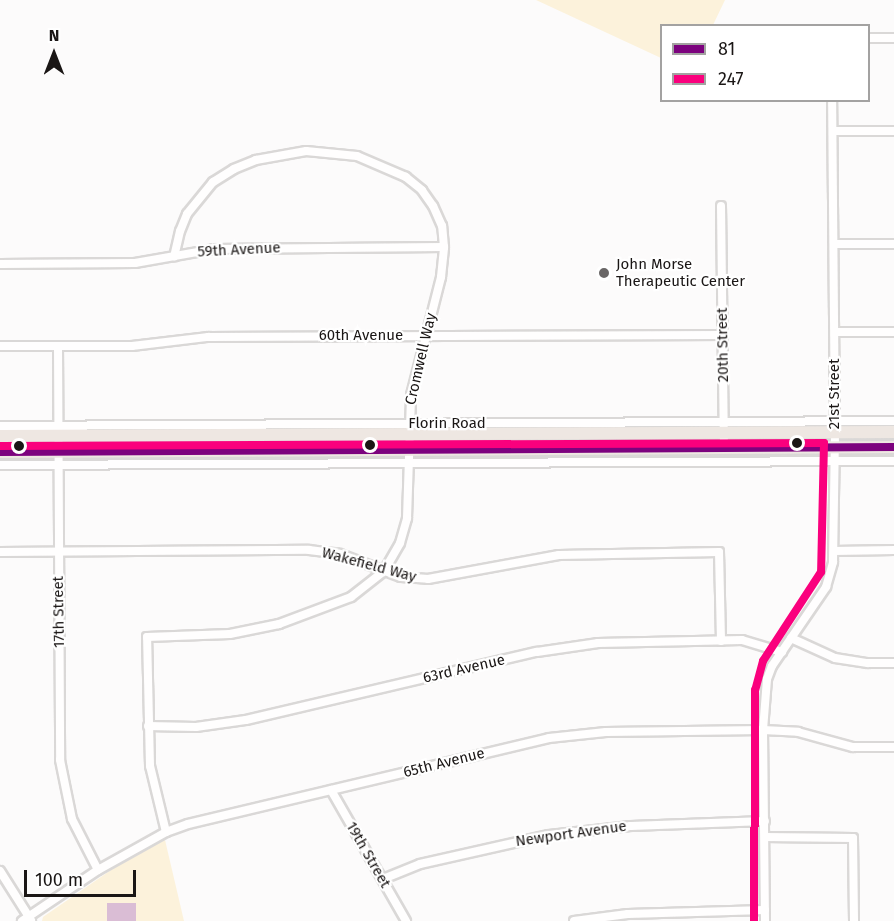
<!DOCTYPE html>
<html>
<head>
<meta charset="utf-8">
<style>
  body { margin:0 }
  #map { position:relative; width:894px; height:921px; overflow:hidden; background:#fcfbfb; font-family:"Fira Sans",sans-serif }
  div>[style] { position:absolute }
  .green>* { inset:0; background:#fcf2db }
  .water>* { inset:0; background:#dabdd5; transform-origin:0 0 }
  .roads { filter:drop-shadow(2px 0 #dad8d7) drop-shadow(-2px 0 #dad8d7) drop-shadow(0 2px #dad8d7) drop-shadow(0 -2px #dad8d7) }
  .minor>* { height:8px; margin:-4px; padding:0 4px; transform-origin:4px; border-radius:4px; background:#fffefe }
  .primary>* { height:12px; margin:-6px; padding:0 6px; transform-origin:6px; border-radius:6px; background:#eee7e2 }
  .bus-1>* { height:8px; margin:-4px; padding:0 4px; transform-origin:4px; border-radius:4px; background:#7c027e }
  .bus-2>* { height:8px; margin:-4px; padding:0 4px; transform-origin:4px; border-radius:4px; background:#fa007d }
  .dots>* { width:16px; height:16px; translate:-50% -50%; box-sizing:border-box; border:3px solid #fff; border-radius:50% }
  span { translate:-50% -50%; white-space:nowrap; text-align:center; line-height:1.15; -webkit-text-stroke:4.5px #fff; paint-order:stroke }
  .street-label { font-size:15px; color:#1a1615 }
  .poi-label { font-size:15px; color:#1a1615 }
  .left { translate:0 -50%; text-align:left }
  .legend { position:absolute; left:660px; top:24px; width:210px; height:78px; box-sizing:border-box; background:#fff; border:2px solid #a3a2a1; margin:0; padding:8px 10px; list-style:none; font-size:18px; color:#1a1615 }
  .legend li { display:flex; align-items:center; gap:12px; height:30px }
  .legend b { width:30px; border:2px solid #a3a2a1 }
  .north { position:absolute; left:24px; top:24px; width:60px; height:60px; -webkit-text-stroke:4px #fff; paint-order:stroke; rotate:0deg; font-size:16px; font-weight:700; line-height:24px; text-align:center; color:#1a1615 }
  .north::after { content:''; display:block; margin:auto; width:21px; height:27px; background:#1a1615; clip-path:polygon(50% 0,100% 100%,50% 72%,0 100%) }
  .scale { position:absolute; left:24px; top:870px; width:112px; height:27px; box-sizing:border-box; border:3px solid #1a1615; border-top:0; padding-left:8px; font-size:18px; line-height:21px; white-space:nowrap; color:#1a1615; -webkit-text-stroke:4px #fff; paint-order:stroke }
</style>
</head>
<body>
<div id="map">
  <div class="green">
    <i style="clip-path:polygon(536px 0,725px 0,713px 25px,662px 26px,661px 58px)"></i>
    <i style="clip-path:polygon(165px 840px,184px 921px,42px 921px,43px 917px,124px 861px)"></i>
  </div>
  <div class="water">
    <i style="left:107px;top:903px;width:29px;height:18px"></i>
  </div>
  <div class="roads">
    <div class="minor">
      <i style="left:868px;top:38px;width:26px"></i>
      <i style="left:834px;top:131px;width:60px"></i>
      <i style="left:721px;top:206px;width:243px;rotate:89.3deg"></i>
      <i style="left:834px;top:244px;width:60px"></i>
      <i style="left:0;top:264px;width:135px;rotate:-0.4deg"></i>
      <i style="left:135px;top:263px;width:80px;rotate:-10deg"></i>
      <i style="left:214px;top:249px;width:230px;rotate:-0.5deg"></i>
      <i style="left:835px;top:332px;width:59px"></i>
      <i style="left:0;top:346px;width:132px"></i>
      <i style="left:132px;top:346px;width:77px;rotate:-6.8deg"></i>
      <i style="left:208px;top:337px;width:515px;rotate:-0.22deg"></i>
      <i style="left:58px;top:346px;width:414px;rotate:89.7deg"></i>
      <i style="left:60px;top:760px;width:60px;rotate:78.5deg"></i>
      <i style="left:72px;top:819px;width:57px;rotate:63deg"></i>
      <i style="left:0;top:426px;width:894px;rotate:-0.32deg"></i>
      <i style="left:0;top:465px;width:894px;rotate:-0.26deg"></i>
      <i style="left:834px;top:551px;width:60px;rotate:-1deg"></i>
      <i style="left:0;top:552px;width:309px;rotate:-0.4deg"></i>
      <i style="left:309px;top:550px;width:31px;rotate:7deg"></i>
      <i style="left:340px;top:554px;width:65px;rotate:20.7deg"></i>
      <i style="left:401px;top:577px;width:27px;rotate:4deg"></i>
      <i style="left:428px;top:579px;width:133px;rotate:-10.4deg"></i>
      <i style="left:559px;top:555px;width:160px;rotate:-1.1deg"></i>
      <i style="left:719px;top:552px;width:89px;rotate:88.7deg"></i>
      <i style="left:791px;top:638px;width:48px;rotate:24.4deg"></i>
      <i style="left:835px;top:658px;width:33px;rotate:9deg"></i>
      <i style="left:868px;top:663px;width:26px"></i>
      <i style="left:148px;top:726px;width:48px;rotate:1.2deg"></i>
      <i style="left:196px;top:727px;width:50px;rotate:-8deg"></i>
      <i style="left:246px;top:720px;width:299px;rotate:-13.2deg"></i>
      <i style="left:537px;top:652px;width:62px;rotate:-8.4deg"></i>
      <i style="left:598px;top:643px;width:144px;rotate:-1.2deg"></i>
      <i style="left:742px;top:640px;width:42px;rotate:16.7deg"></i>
      <i style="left:331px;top:790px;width:151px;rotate:60.2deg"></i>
      <i style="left:166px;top:832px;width:68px;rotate:-103.6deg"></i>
      <i style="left:150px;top:766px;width:129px;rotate:-91.3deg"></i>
      <i style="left:147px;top:637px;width:83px;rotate:-2.1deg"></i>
      <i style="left:230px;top:634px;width:50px;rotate:-11.5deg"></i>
      <i style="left:279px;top:624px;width:77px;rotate:-20.6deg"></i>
      <i style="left:351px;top:597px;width:42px;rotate:-38.2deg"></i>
      <i style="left:384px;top:571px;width:32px;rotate:-60deg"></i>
      <i style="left:400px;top:543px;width:26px;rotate:-74deg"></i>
      <i style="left:407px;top:518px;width:123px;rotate:-88.1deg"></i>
      <i style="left:411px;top:395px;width:122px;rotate:-75.7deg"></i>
      <i style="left:441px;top:277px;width:30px;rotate:-84deg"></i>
      <i style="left:444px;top:247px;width:21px;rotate:-95deg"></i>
      <i style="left:442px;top:226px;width:22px;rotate:-114deg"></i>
      <i style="left:433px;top:206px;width:19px;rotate:-125deg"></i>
      <i style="left:422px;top:190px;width:21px;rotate:-141deg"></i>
      <i style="left:406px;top:177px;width:53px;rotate:-156.8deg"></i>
      <i style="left:357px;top:156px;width:51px;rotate:-174.4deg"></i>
      <i style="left:306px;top:151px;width:51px;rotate:169.8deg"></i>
      <i style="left:256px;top:160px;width:24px;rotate:158deg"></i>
      <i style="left:234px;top:169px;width:25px;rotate:148deg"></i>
      <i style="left:213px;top:182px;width:41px;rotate:129.1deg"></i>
      <i style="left:187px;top:214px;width:18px;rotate:112deg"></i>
      <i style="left:180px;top:231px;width:26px;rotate:103deg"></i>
      <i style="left:765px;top:837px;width:88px;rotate:0.7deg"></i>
      <i style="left:853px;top:838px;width:83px;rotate:89.3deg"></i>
      <i style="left:0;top:871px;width:58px;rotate:57.7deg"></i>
      <i style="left:383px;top:879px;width:40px;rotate:-22deg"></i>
      <i style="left:420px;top:864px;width:132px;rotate:-12.7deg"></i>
      <i style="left:549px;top:835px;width:82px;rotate:-6.3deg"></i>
      <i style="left:631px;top:826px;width:134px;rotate:-2.1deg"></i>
      <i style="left:22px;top:921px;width:92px;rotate:-33.9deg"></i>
      <i style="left:98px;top:870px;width:78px;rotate:-29.2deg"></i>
      <i style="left:166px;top:832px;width:23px;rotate:-20deg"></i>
      <i style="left:188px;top:824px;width:371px;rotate:-13.4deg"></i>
      <i style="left:549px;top:738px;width:57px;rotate:-6deg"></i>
      <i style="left:606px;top:732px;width:157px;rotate:-0.7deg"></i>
      <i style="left:763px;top:730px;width:35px;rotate:3deg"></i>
      <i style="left:798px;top:732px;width:57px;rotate:15.3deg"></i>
      <i style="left:853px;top:747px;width:41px"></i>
      <i style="left:574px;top:921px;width:54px;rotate:-7.4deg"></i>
      <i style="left:628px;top:914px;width:137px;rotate:-1.7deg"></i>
      <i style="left:765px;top:921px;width:191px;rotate:-90.6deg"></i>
      <i style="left:763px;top:730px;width:51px;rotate:-85.5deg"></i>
      <i style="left:767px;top:679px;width:14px;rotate:-69deg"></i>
      <i style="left:772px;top:666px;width:96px;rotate:-55.6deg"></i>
      <i style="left:826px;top:587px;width:26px;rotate:-74deg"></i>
      <i style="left:833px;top:562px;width:130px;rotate:-89.1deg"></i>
      <i style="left:835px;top:432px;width:332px;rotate:-90.5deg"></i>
    </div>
    <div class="primary">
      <i style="left:0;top:436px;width:894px;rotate:-0.26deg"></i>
      <i style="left:0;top:452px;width:894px;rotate:-0.32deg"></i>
    </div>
  </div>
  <div class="bus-1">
    <i style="left:0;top:452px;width:894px;rotate:-0.32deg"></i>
  </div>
  <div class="bus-2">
    <i style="left:0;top:446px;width:824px;rotate:-0.21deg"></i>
    <i style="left:824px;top:443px;width:129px;rotate:91.3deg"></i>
    <i style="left:821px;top:572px;width:106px;rotate:123.1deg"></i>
    <i style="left:763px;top:661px;width:30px;rotate:105deg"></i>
    <i style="left:755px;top:690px;width:231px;rotate:90.2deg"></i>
  </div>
  <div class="dots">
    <i style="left:604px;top:273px;background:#696666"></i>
    <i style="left:797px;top:443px;background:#1a1615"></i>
    <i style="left:370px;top:445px;background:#1a1615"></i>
    <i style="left:19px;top:446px;background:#1a1615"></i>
  </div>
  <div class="street-label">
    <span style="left:239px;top:250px;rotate:-3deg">59th Avenue</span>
    <span style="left:361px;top:336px">60th Avenue</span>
    <span style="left:723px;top:345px;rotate:-91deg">20th Street</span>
    <span style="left:421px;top:359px;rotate:-77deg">Cromwell Way</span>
    <span style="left:835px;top:394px;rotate:-90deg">21st Street</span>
    <span style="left:447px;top:424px">Florin Road</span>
    <span style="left:369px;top:565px;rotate:15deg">Wakefield Way</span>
    <span style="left:59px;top:612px;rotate:-91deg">17th Street</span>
    <span style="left:464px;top:669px;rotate:-13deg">63rd Avenue</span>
    <span style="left:444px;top:763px;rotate:-14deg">65th Avenue</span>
    <span style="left:571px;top:834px;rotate:-8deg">Newport Avenue</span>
    <span style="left:368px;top:855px;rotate:60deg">19th Street</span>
  </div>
  <div class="poi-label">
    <span class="left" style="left:616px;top:273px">John Morse<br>Therapeutic Center</span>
  </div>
  <ul class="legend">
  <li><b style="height:8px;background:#7c027e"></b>81</li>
  <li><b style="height:8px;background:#fa007d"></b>247</li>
  </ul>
  <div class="north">N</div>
  <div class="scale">100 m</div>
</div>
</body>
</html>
